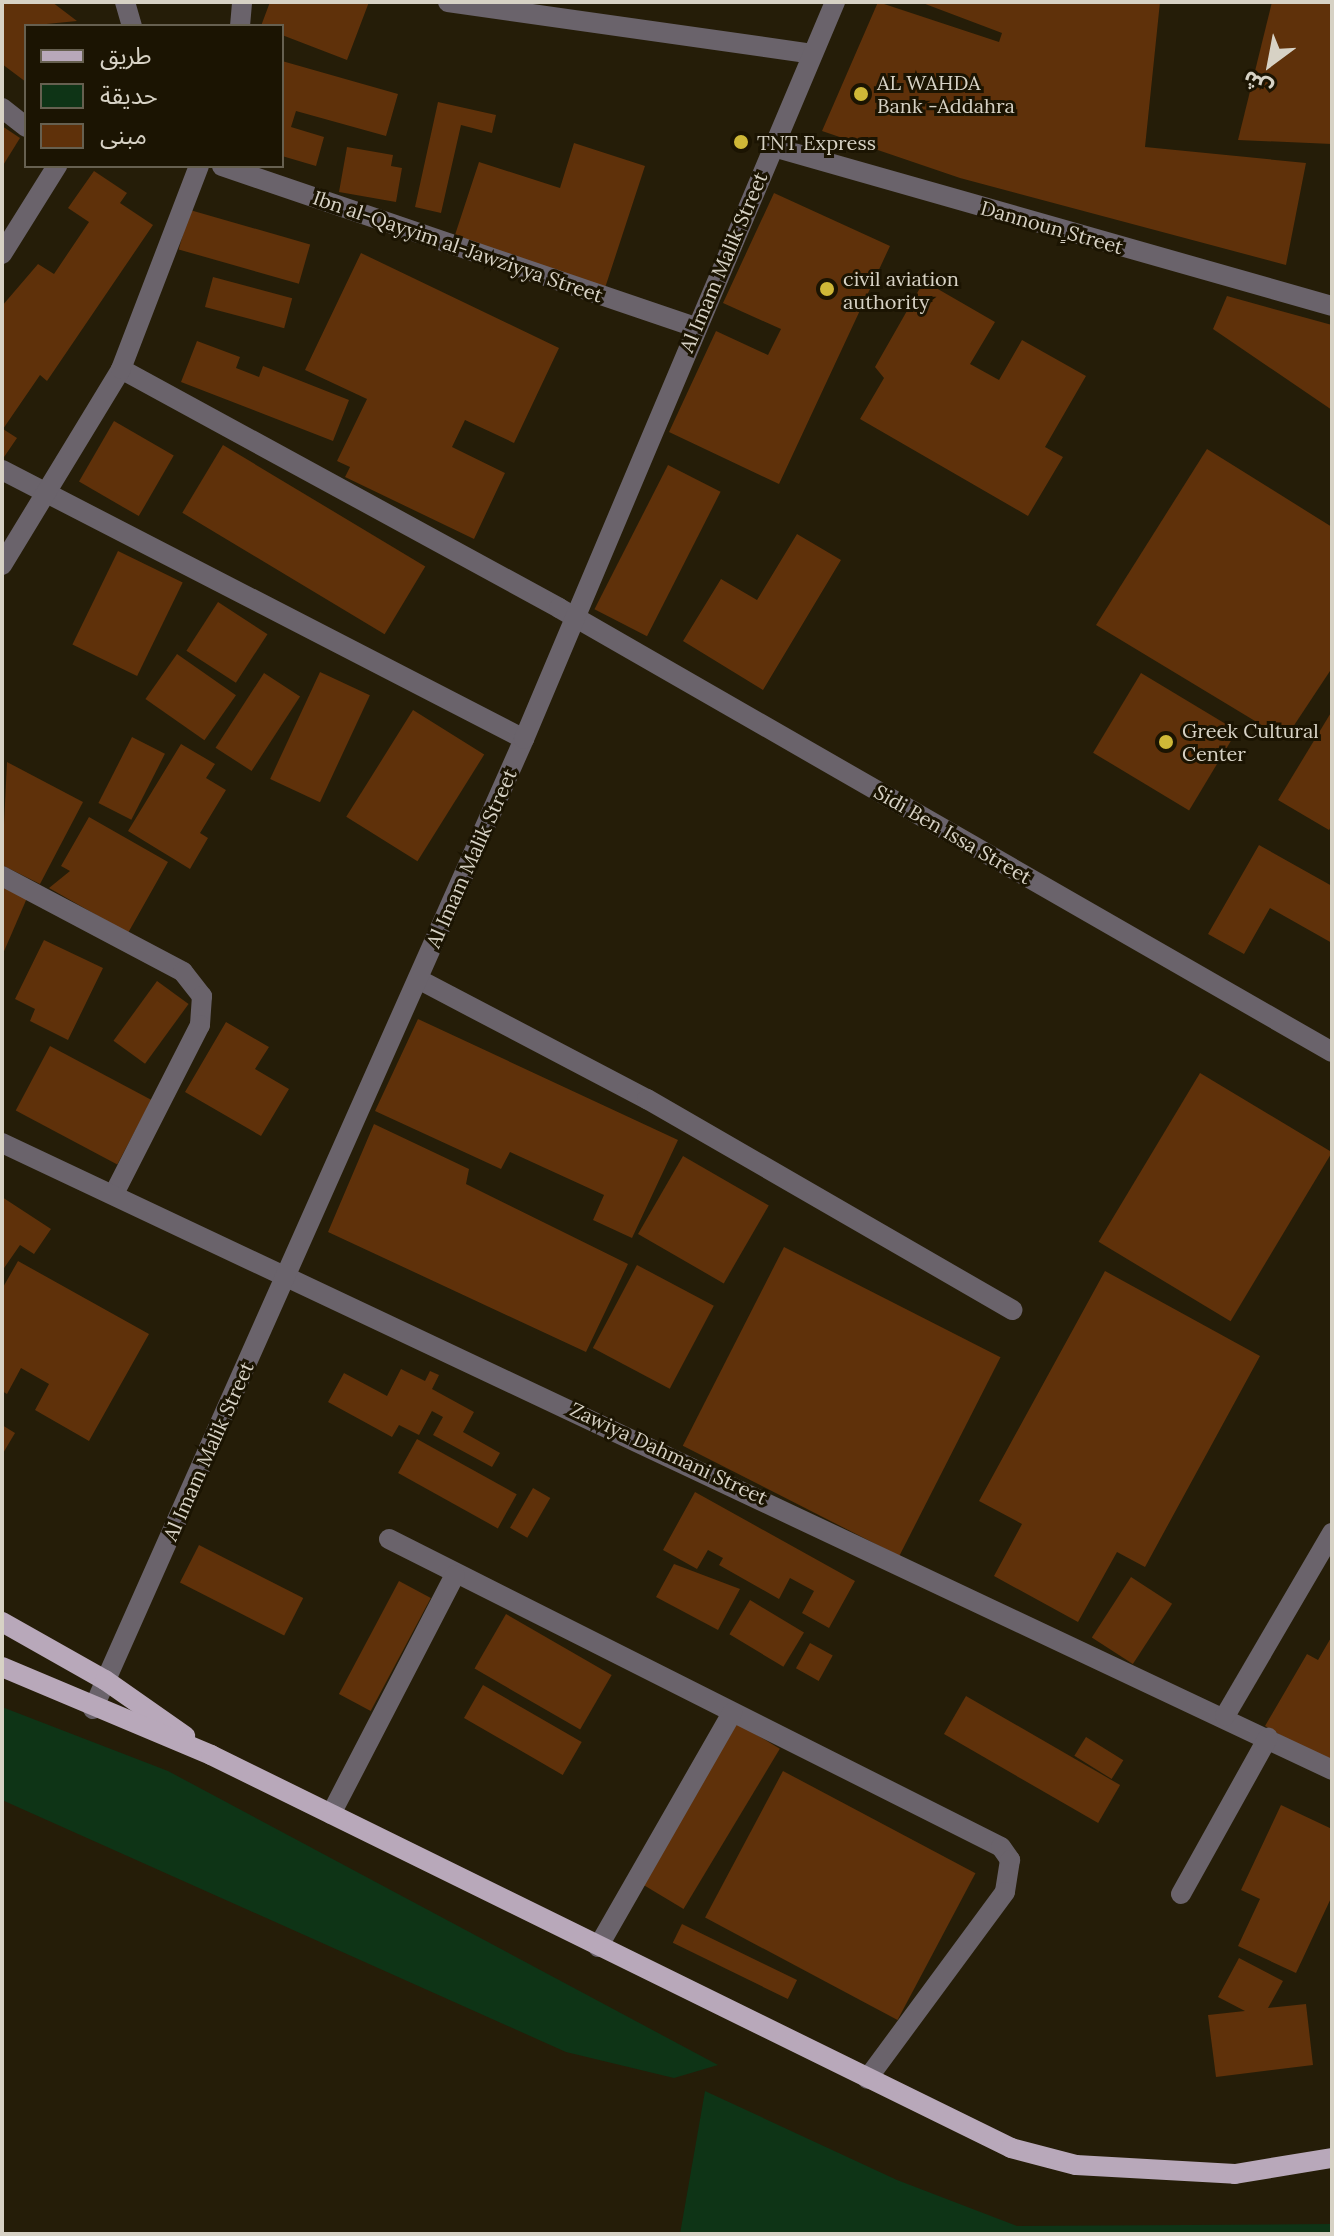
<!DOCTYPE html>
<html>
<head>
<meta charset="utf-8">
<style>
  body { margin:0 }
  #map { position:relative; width:1334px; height:2236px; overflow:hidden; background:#251d08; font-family:Lora,"Noto Sans Arabic",serif }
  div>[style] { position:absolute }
  .green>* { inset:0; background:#0e3416 }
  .building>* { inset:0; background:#5f310a; transform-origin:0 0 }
  .minor>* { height:20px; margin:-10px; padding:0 10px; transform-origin:10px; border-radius:10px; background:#6a636b }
  .major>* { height:20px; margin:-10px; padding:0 10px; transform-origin:10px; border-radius:10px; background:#b8a8ba }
  .dots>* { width:22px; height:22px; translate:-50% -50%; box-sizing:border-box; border:4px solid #1b1402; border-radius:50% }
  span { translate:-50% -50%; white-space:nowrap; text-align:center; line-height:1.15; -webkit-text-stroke:6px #1b1402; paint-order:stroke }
  .poi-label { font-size:20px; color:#d7d2c5 }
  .left { translate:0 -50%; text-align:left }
  .street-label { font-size:20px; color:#d7d2c5 }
  .frame { position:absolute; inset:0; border:4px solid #d7d2c5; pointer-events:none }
  .legend { position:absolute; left:24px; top:24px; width:260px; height:144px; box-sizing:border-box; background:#1b1402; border:2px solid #666050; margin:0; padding:10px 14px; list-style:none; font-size:24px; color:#d7d2c5 }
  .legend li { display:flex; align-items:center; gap:16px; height:40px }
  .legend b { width:40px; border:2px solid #666050 }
  .north { position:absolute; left:1230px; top:24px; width:80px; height:80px; -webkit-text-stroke:6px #1b1402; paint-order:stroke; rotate:212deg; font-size:22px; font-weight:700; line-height:32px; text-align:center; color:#d7d2c5 }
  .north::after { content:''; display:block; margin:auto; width:28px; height:36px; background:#d7d2c5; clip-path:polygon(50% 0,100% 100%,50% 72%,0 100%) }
</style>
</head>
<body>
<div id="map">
  <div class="green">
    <i style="clip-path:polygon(2px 1707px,168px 1771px,718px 2065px,674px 2078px,566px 2052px,2px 1800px)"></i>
    <i style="clip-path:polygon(705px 2091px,897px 2180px,1017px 2226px,1332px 2224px,1332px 2234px,680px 2234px)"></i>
  </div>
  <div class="building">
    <i style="clip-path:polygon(2px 2px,52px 2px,77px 21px,26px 26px,26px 82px,2px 64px)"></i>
    <i style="clip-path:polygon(270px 2px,369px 2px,347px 60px,282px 35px,282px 26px,261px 26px)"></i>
    <i style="clip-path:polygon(878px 2px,999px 42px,1002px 33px,920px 2px,1160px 2px,1145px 147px,1306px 163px,1286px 265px,960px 178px,822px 131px)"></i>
    <i style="clip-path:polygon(1272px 2px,1332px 2px,1332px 144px,1238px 140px)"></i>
    <i style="clip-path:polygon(282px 61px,398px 94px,386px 136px,296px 111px,291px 127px,324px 137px,316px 166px,282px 156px)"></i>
    <i style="clip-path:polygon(438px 102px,496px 115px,492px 133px,461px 125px,441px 213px,415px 207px)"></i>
    <i style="clip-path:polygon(2px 126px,20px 138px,2px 167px)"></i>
    <i style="clip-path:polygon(574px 143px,645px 166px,604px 291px,453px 241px,479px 162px,560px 188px)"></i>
    <i style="clip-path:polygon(347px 147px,393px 155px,391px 166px,402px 168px,396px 202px,339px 192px)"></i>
    <i style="clip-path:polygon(94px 171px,127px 193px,120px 203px,153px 225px,47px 381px,40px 375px,3px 429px,17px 438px,2px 460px,2px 306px,38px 264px,54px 274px,89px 222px,68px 208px)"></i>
    <i style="clip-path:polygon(774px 193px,890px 246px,779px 484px,669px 432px,716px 331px,768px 355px,781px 329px,723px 303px)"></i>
    <i style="left:190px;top:210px;width:125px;height:41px;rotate:16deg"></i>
    <i style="clip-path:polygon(361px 253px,559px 348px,514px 443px,465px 420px,452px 447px,505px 473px,474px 539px,345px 477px,350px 467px,337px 461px,367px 399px,305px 370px)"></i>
    <i style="left:213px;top:277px;width:82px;height:31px;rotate:15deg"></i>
    <i style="clip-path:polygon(924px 281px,995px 322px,970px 364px,999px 380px,1022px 340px,1086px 376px,1045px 447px,1063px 457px,1028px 516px,860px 419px,884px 378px,875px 367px)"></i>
    <i style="clip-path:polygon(1227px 296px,1332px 325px,1332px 410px,1213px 329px)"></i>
    <i style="clip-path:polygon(197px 341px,240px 357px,236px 368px,259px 377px,263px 366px,349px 400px,333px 441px,181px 382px)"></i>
    <i style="left:114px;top:421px;width:69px;height:70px;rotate:30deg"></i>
    <i style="left:223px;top:445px;width:236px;height:79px;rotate:31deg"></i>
    <i style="clip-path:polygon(1207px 449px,1332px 527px,1332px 668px,1285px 739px,1096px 625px)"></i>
    <i style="left:668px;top:465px;width:59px;height:162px;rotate:27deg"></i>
    <i style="clip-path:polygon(797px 534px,841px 560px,763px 690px,683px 641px,721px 579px,757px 600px)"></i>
    <i style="left:118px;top:551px;width:72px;height:104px;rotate:26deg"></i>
    <i style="left:218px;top:602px;width:59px;height:58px;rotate:33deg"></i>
    <i style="left:177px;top:654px;width:72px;height:55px;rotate:35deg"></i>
    <i style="left:320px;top:672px;width:55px;height:118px;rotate:25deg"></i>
    <i style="left:264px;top:673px;width:43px;height:89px;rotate:33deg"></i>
    <i style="left:1141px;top:673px;width:112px;height:93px;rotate:31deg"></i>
    <i style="left:413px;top:710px;width:84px;height:126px;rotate:32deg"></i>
    <i style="clip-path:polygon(1332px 711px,1332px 825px,1329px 830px,1278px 800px)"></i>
    <i style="left:132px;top:737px;width:37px;height:74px;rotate:27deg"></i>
    <i style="clip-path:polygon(181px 744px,215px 764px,206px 778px,226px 790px,200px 833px,208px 838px,190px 869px,128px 831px)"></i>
    <i style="clip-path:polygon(7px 762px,83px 802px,40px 884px,2px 865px)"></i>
    <i style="clip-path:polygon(89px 817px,168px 862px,128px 933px,49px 888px,70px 871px,61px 866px)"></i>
    <i style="clip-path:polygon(1259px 845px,1332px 886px,1332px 943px,1270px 908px,1244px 954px,1208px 934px)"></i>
    <i style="clip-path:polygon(2px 884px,27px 898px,2px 956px)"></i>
    <i style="clip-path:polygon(44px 940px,103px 968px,68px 1040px,30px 1021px,35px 1009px,15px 999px)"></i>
    <i style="left:157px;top:981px;width:39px;height:74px;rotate:36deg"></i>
    <i style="clip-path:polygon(418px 1019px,678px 1140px,632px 1238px,593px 1220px,604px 1195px,510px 1152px,501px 1169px,375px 1111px)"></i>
    <i style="clip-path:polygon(226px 1022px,269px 1047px,255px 1069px,289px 1089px,261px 1136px,185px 1092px)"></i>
    <i style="left:50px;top:1046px;width:115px;height:73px;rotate:28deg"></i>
    <i style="left:1200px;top:1073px;width:154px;height:197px;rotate:31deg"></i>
    <i style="clip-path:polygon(374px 1124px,469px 1169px,466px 1184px,628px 1264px,586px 1352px,328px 1232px)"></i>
    <i style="left:683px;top:1156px;width:99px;height:90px;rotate:30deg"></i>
    <i style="clip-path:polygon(2px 1197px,51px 1229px,34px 1254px,20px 1245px,2px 1271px)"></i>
    <i style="left:784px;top:1247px;width:243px;height:223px;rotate:27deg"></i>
    <i style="clip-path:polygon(18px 1261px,149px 1334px,89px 1441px,35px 1410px,49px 1384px,21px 1368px,7px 1394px,2px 1391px,2px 1289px)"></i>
    <i style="left:637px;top:1265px;width:87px;height:94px;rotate:28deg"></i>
    <i style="clip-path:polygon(1105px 1271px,1260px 1356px,1145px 1567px,1117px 1552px,1078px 1622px,994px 1576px,1022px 1524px,979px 1501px)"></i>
    <i style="clip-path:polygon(401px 1369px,425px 1381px,430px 1371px,439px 1375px,432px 1389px,474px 1412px,463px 1432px,500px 1453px,492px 1467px,433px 1435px,443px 1417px,432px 1411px,419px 1435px,399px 1425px,392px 1437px,328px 1402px,344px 1373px,387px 1396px)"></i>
    <i style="clip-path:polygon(2px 1425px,15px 1433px,2px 1455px)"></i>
    <i style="left:417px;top:1439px;width:114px;height:39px;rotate:29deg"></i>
    <i style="left:533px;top:1488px;width:20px;height:46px;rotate:30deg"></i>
    <i style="clip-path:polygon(695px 1492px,855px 1581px,829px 1628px,802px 1613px,814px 1591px,790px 1578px,779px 1599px,719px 1565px,723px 1558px,708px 1550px,697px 1569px,663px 1550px)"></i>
    <i style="left:199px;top:1545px;width:117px;height:42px;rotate:27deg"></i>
    <i style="clip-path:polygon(674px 1564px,740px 1589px,718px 1630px,656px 1597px)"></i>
    <i style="left:1131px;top:1577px;width:49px;height:72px;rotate:33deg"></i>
    <i style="left:399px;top:1581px;width:36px;height:128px;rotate:28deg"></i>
    <i style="left:750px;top:1600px;width:63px;height:40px;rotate:31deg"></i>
    <i style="left:506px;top:1614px;width:122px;height:63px;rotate:30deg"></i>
    <i style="clip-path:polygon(1332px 1636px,1332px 1765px,1265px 1726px,1307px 1654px,1318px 1660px)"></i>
    <i style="left:810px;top:1643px;width:26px;height:29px;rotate:29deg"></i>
    <i style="left:483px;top:1685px;width:114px;height:38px;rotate:30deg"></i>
    <i style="left:966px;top:1696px;width:178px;height:44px;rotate:30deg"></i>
    <i style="left:737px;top:1723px;width:50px;height:187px;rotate:31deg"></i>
    <i style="left:1086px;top:1737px;width:44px;height:22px;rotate:32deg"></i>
    <i style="left:783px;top:1771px;width:218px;height:166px;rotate:28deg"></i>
    <i style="clip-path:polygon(1281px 1805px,1332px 1829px,1332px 1896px,1296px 1973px,1238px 1946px,1260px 1899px,1241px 1890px)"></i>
    <i style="left:682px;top:1924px;width:128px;height:21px;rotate:26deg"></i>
    <i style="clip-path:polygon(1239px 1958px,1283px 1981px,1268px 2008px,1306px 2004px,1313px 2065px,1216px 2077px,1208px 2015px,1245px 2011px,1218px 1997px)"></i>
  </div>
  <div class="minor">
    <i style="left:125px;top:2px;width:25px;rotate:74deg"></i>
    <i style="left:448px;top:2px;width:368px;rotate:8.1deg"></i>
    <i style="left:240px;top:26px;width:24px;rotate:-85deg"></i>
    <i style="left:2px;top:108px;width:31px;rotate:38deg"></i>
    <i style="left:773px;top:147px;width:581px;rotate:15.88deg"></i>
    <i style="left:222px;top:166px;width:499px;rotate:18.8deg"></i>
    <i style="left:2px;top:254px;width:104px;rotate:-58deg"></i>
    <i style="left:121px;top:369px;width:499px;rotate:28.6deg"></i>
    <i style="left:559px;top:608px;width:891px;rotate:29.87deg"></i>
    <i style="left:2px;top:470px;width:587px;rotate:27.26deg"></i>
    <i style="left:2px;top:565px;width:229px;rotate:-58.7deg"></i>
    <i style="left:121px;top:369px;width:217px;rotate:-69deg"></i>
    <i style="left:2px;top:876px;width:205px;rotate:27.9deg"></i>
    <i style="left:183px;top:972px;width:31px;rotate:52deg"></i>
    <i style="left:202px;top:996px;width:29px;rotate:94deg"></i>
    <i style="left:200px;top:1025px;width:190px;rotate:117deg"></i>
    <i style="left:418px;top:979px;width:259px;rotate:27.7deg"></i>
    <i style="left:647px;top:1099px;width:422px;rotate:30deg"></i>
    <i style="left:2px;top:1143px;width:1470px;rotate:25.24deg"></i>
    <i style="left:389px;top:1539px;width:685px;rotate:26.71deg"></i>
    <i style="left:1001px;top:1847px;width:16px;rotate:55deg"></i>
    <i style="left:1010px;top:1860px;width:32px;rotate:99deg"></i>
    <i style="left:1005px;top:1892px;width:232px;rotate:126.4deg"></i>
    <i style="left:93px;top:1709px;width:1061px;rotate:-66.04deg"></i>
    <i style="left:524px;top:739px;width:800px;rotate:-67.12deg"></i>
    <i style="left:1225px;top:1716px;width:212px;rotate:-59.7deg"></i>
    <i style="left:331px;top:1814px;width:269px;rotate:-62.6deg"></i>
    <i style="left:1181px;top:1894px;width:179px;rotate:-60.9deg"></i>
    <i style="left:598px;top:1947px;width:270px;rotate:-60.2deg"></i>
  </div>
  <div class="major">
    <i style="left:2px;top:1622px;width:118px;rotate:29.4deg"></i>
    <i style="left:105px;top:1680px;width:98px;rotate:35deg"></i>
    <i style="left:2px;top:1667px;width:227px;rotate:22.8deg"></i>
    <i style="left:211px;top:1755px;width:891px;rotate:26.16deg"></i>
    <i style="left:1011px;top:2148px;width:67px;rotate:14.7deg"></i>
    <i style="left:1076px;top:2165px;width:159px;rotate:3.2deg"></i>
    <i style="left:1235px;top:2174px;width:98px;rotate:-9.4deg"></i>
  </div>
  <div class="dots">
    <i style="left:861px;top:94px;background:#cfb837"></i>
    <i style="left:741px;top:142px;background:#cfb837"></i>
    <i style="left:827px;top:289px;background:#cfb837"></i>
    <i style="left:1166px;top:742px;background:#cfb837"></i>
  </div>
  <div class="poi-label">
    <span class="left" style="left:877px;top:94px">AL WAHDA<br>Bank -Addahra</span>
    <span class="left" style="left:757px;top:142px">TNT Express</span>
    <span class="left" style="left:843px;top:290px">civil aviation<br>authority</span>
    <span class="left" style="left:1182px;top:742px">Greek Cultural<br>Center</span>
  </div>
  <div class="street-label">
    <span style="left:1052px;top:227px;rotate:16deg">Dannoun ٍStreet</span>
    <span style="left:458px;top:246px;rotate:19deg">Ibn al-Qayyim al-Jawziyya Street</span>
    <span style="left:723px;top:262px;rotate:-67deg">Al Imam Malik Street</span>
    <span style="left:953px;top:834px;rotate:30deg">Sidi Ben Issa Street</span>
    <span style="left:471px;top:858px;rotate:-66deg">Al Imam Malik Street</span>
    <span style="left:208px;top:1451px;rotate:-66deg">Al Imam Malik Street</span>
    <span style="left:669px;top:1453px;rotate:25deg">Zawiya Dahmani Street</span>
  </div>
  <div class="frame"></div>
  <ul class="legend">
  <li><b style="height:10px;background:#b8a8ba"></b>طريق</li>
  <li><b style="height:22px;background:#0e3416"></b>حديقة</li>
  <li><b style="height:22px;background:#5f310a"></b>مبنى</li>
  </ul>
  <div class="north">ش</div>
</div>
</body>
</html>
